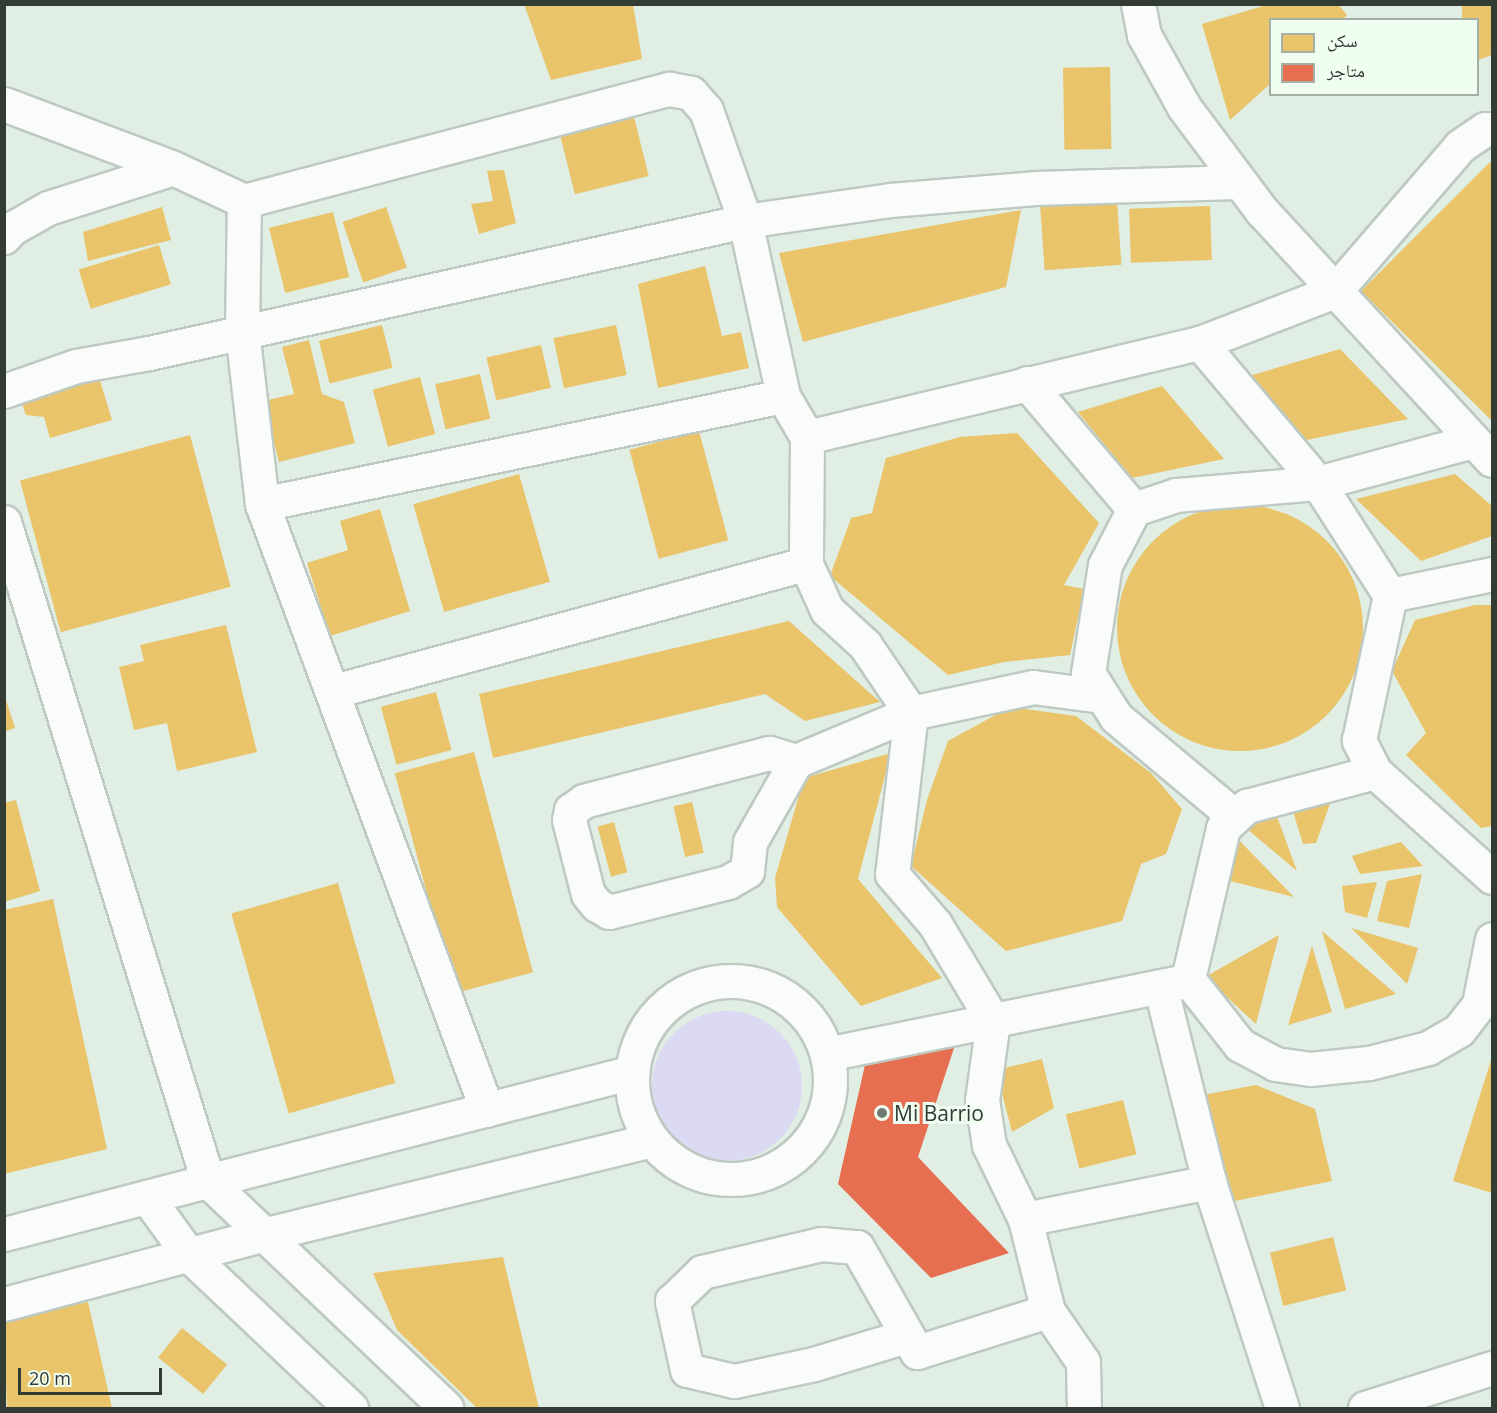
<!DOCTYPE html>
<html>
<head>
<meta charset="utf-8">
<style>
  body { margin:0 }
  #map { position:relative; width:1497px; height:1413px; overflow:hidden; background:#e1eee4; font-family:"Open Sans","Noto Naskh Arabic",sans-serif }
  div>[style] { position:absolute }
  .green>* { inset:0; background:#dbdaf2 }
  .round { border-radius:50% }
  .homes>* { inset:0; background:#e9c46a; transform-origin:0 0 }
  .shops>* { inset:0; background:#e76f51 }
  .roads { filter:drop-shadow(2px 0 #bec9c1) drop-shadow(-2px 0 #bec9c1) drop-shadow(0 2px #bec9c1) drop-shadow(0 -2px #bec9c1) }
  .street>* { height:33px; margin:-16.5px; padding:0 16.5px; transform-origin:16.5px; border-radius:16.5px; background:#fafcfb }
  .street>.ring { margin:-16.5px; padding:0; box-sizing:content-box; background:none; border:33px solid #fafcfb; border-radius:50% }
  .secondary>* { height:33px; margin:-16.5px; padding:0 16.5px; transform-origin:16.5px; border-radius:16.5px; background:#fafcfb }
  .dots>* { width:16px; height:16px; translate:-50% -50%; box-sizing:border-box; border:3px solid #f0fef2; border-radius:50% }
  span { translate:-50% -50%; white-space:nowrap; text-align:center; line-height:1.15; -webkit-text-stroke:6px #f0fef2; paint-order:stroke }
  .poi-label { font-size:21px; color:#323b34 }
  .left { translate:0 -50%; text-align:left }
  .frame { position:absolute; inset:0; border:6px solid #323b34; pointer-events:none }
  .legend { position:absolute; left:1269px; top:18px; width:210px; height:78px; box-sizing:border-box; background:#f0fef2; border:2px solid #a4b0a6; margin:0; padding:8px 10px; list-style:none; font-size:18px; color:#323b34 }
  .legend li { display:flex; align-items:center; gap:12px; height:30px }
  .legend b { width:30px; border:2px solid #a4b0a6 }
  .scale { position:absolute; left:18px; top:1368px; width:144px; height:27px; box-sizing:border-box; border:3px solid #323b34; border-top:0; padding-left:8px; font-size:18px; line-height:21px; white-space:nowrap; color:#323b34; -webkit-text-stroke:4px #f0fef2; paint-order:stroke }
</style>
</head>
<body>
<div id="map">
  <div class="green">
    <i class="round" style="left:652px;top:1011px;width:150px;height:150px"></i>
  </div>
  <div class="homes">
    <i style="clip-path:polygon(524px 4px,633px 4px,642px 59px,551px 80px)"></i>
    <i style="clip-path:polygon(1270px 4px,1338px 4px,1347px 15px,1342px 20px,1270px 20px,1270px 84px,1230px 120px,1202px 24px)"></i>
    <i style="clip-path:polygon(1462px 4px,1492px 4px,1492px 55px,1478px 60px,1478px 20px,1462px 20px)"></i>
    <i style="left:1110px;top:67px;width:82px;height:47px;rotate:89deg"></i>
    <i style="left:632px;top:109px;width:69px;height:76px;rotate:76deg"></i>
    <i style="clip-path:polygon(1490px 162px,1492px 164px,1492px 421px,1361px 291px)"></i>
    <i style="clip-path:polygon(504px 170px,516px 223px,479px 234px,471px 204px,493px 201px,487px 171px)"></i>
    <i style="left:1117px;top:201px;width:64px;height:77px;rotate:86deg"></i>
    <i style="left:1210px;top:206px;width:54px;height:81px;rotate:88deg"></i>
    <i style="clip-path:polygon(162px 207px,171px 240px,88px 261px,83px 232px)"></i>
    <i style="left:386px;top:207px;width:64px;height:46px;rotate:71deg"></i>
    <i style="clip-path:polygon(1021px 210px,1006px 287px,803px 342px,779px 253px)"></i>
    <i style="left:333px;top:212px;width:67px;height:66px;rotate:76deg"></i>
    <i style="left:159px;top:245px;width:41px;height:84px;rotate:73deg"></i>
    <i style="clip-path:polygon(705px 266px,722px 336px,741px 332px,749px 368px,658px 388px,638px 284px)"></i>
    <i style="left:382px;top:325px;width:44px;height:65px;rotate:76deg"></i>
    <i style="left:616px;top:325px;width:51px;height:64px;rotate:78deg"></i>
    <i style="clip-path:polygon(309px 340px,322px 394px,344px 402px,355px 443px,279px 462px,264px 401px,294px 394px,282px 347px)"></i>
    <i style="left:541px;top:345px;width:44px;height:56px;rotate:77deg"></i>
    <i style="clip-path:polygon(1340px 349px,1408px 419px,1302px 441px,1246px 377px)"></i>
    <i style="clip-path:polygon(98px 374px,112px 420px,50px 438px,44px 417px,26px 415px,20px 398px)"></i>
    <i style="left:480px;top:374px;width:46px;height:46px;rotate:77deg"></i>
    <i style="left:420px;top:377px;width:59px;height:49px;rotate:75deg"></i>
    <i style="clip-path:polygon(1162px 386px,1224px 459px,1132px 478px,1078px 412px)"></i>
    <i style="left:699px;top:431px;width:113px;height:72px;rotate:75deg"></i>
    <i style="clip-path:polygon(1017px 433px,1099px 523px,1064px 585px,1084px 589px,1070px 655px,1004px 662px,948px 675px,830px 576px,851px 518px,872px 513px,886px 458px,960px 437px)"></i>
    <i style="left:190px;top:435px;width:157px;height:176px;rotate:75deg"></i>
    <i style="left:519px;top:474px;width:112px;height:110px;rotate:74deg"></i>
    <i style="clip-path:polygon(1455px 474px,1492px 506px,1492px 536px,1421px 561px,1356px 499px)"></i>
    <i class="round" style="left:1117px;top:505px;width:246px;height:246px"></i>
    <i style="clip-path:polygon(380px 509px,410px 611px,330px 636px,307px 563px,348px 550px,340px 521px)"></i>
    <i style="clip-path:polygon(1475px 605px,1492px 605px,1492px 826px,1481px 828px,1406px 755px,1426px 733px,1392px 671px,1415px 620px)"></i>
    <i style="clip-path:polygon(789px 621px,880px 702px,805px 721px,765px 694px,493px 758px,479px 694px)"></i>
    <i style="clip-path:polygon(226px 625px,257px 752px,177px 771px,167px 723px,134px 730px,119px 667px,144px 661px,140px 645px)"></i>
    <i style="left:436px;top:692px;width:60px;height:57px;rotate:75deg"></i>
    <i style="clip-path:polygon(4px 694px,15px 728px,4px 732px)"></i>
    <i style="clip-path:polygon(1010px 707px,1076px 716px,1151px 773px,1182px 809px,1166px 854px,1141px 864px,1122px 921px,1006px 951px,911px 866px,927px 800px,948px 741px)"></i>
    <i style="left:474px;top:752px;width:228px;height:82px;rotate:75deg"></i>
    <i style="clip-path:polygon(891px 753px,858px 879px,942px 978px,861px 1006px,777px 907px,775px 878px,804px 778px)"></i>
    <i style="clip-path:polygon(1334px 793px,1316px 843px,1303px 844px,1291px 805px)"></i>
    <i style="clip-path:polygon(16px 800px,40px 891px,4px 902px,4px 803px)"></i>
    <i style="left:692px;top:802px;width:52px;height:19px;rotate:77deg"></i>
    <i style="clip-path:polygon(1275px 811px,1297px 871px,1241px 824px)"></i>
    <i style="left:614px;top:822px;width:52px;height:17px;rotate:75deg"></i>
    <i style="clip-path:polygon(1234px 835px,1294px 897px,1226px 880px)"></i>
    <i style="clip-path:polygon(1401px 842px,1423px 866px,1360px 874px,1352px 856px)"></i>
    <i style="clip-path:polygon(1422px 874px,1409px 928px,1377px 921px,1387px 881px)"></i>
    <i style="clip-path:polygon(1377px 882px,1367px 918px,1345px 912px,1342px 886px)"></i>
    <i style="left:338px;top:883px;width:208px;height:111px;rotate:74deg"></i>
    <i style="clip-path:polygon(53px 899px,107px 1149px,4px 1174px,4px 910px)"></i>
    <i style="clip-path:polygon(1351px 928px,1418px 948px,1407px 984px)"></i>
    <i style="clip-path:polygon(1322px 931px,1396px 994px,1345px 1009px)"></i>
    <i style="clip-path:polygon(1279px 935px,1256px 1024px,1205px 977px)"></i>
    <i style="clip-path:polygon(1312px 946px,1332px 1012px,1288px 1025px)"></i>
    <i style="clip-path:polygon(1492px 1057px,1492px 1193px,1453px 1181px)"></i>
    <i style="clip-path:polygon(1042px 1059px,1054px 1108px,1012px 1132px,996px 1070px)"></i>
    <i style="clip-path:polygon(1256px 1085px,1315px 1109px,1332px 1181px,1235px 1201px,1203px 1095px)"></i>
    <i style="left:1123px;top:1100px;width:56px;height:59px;rotate:76deg"></i>
    <i style="left:1333px;top:1237px;width:55px;height:65px;rotate:76deg"></i>
    <i style="clip-path:polygon(503px 1257px,539px 1408px,477px 1408px,397px 1330px,373px 1273px)"></i>
    <i style="clip-path:polygon(88px 1302px,112px 1408px,7px 1408px,4px 1321px)"></i>
    <i style="left:182px;top:1328px;width:58px;height:38px;rotate:39deg"></i>
  </div>
  <div class="shops">
    <i style="clip-path:polygon(956px 1042px,918px 1157px,1009px 1253px,931px 1278px,838px 1184px,867px 1056px)"></i>
  </div>
  <div class="roads">
    <div class="street">
      <i style="left:1138px;top:4px;width:32px;rotate:79deg"></i>
      <i style="left:1144px;top:35px;width:82px;rotate:60.9deg"></i>
      <i style="left:1184px;top:107px;width:129px;rotate:53.2deg"></i>
      <i style="left:1261px;top:210px;width:340px;rotate:47.3deg"></i>
      <i style="left:4px;top:104px;width:181px;rotate:20.7deg"></i>
      <i style="left:173px;top:168px;width:78px;rotate:24.9deg"></i>
      <i style="left:244px;top:201px;width:130px;rotate:90.9deg"></i>
      <i style="left:242px;top:331px;width:174px;rotate:83.4deg"></i>
      <i style="left:262px;top:504px;width:646px;rotate:69.63deg"></i>
      <i style="left:244px;top:201px;width:440px;rotate:-14.8deg"></i>
      <i style="left:669px;top:89px;width:22px;rotate:10deg"></i>
      <i style="left:691px;top:93px;width:23px;rotate:49deg"></i>
      <i style="left:706px;top:110px;width:118px;rotate:70.6deg"></i>
      <i style="left:745px;top:221px;width:179px;rotate:77.7deg"></i>
      <i style="left:783px;top:396px;width:48px;rotate:59.7deg"></i>
      <i style="left:807px;top:437px;width:127px;rotate:90.5deg"></i>
      <i style="left:806px;top:564px;width:51px;rotate:65.5deg"></i>
      <i style="left:827px;top:610px;width:52px;rotate:42.6deg"></i>
      <i style="left:865px;top:645px;width:82px;rotate:55.9deg"></i>
      <i style="left:911px;top:713px;width:162px;rotate:96.7deg"></i>
      <i style="left:892px;top:874px;width:66px;rotate:49.3deg"></i>
      <i style="left:935px;top:924px;width:113px;rotate:59.1deg"></i>
      <i style="left:993px;top:1021px;width:80px;rotate:97.9deg"></i>
      <i style="left:982px;top:1100px;width:46px;rotate:81.2deg"></i>
      <i style="left:989px;top:1145px;width:82px;rotate:64.1deg"></i>
      <i style="left:1025px;top:1219px;width:95px;rotate:76deg"></i>
      <i style="left:1048px;top:1311px;width:62px;rotate:55.5deg"></i>
      <i style="left:1083px;top:1362px;width:46px;rotate:88.8deg"></i>
      <i style="left:4px;top:237px;width:11px;rotate:-49deg"></i>
      <i style="left:11px;top:229px;width:43px;rotate:-29.6deg"></i>
      <i style="left:48px;top:208px;width:131px;rotate:-17.7deg"></i>
      <i style="left:1200px;top:343px;width:183px;rotate:49.9deg"></i>
      <i style="left:1318px;top:483px;width:161px;rotate:-15.2deg"></i>
      <i style="left:1027px;top:383px;width:165px;rotate:49.7deg"></i>
      <i style="left:4px;top:391px;width:76px;rotate:-19.1deg"></i>
      <i style="left:76px;top:366px;width:74px;rotate:-10.1deg"></i>
      <i style="left:149px;top:353px;width:610px;rotate:-12.49deg"></i>
      <i style="left:745px;top:221px;width:147px;rotate:-8.2deg"></i>
      <i style="left:890px;top:200px;width:145px;rotate:-4.7deg"></i>
      <i style="left:1035px;top:188px;width:205px;rotate:-1.7deg"></i>
      <i style="left:807px;top:437px;width:404px;rotate:-13.5deg"></i>
      <i style="left:1200px;top:343px;width:145px;rotate:-21.1deg"></i>
      <i style="left:1335px;top:291px;width:191px;rotate:-49.2deg"></i>
      <i style="left:1460px;top:146px;width:30px;rotate:-34deg"></i>
      <i style="left:1485px;top:129px;width:7px"></i>
      <i style="left:262px;top:504px;width:532px;rotate:-11.71deg"></i>
      <i style="left:4px;top:522px;width:690px;rotate:72.8deg"></i>
      <i style="left:208px;top:1181px;width:438px;rotate:-14.4deg"></i>
      <i style="left:334px;top:691px;width:489px;rotate:-15.1deg"></i>
      <i style="left:796px;top:761px;width:28px;rotate:-163deg"></i>
      <i style="left:769px;top:753px;width:191px;rotate:165.5deg"></i>
      <i style="left:584px;top:801px;width:16px;rotate:145deg"></i>
      <i style="left:571px;top:810px;width:10px;rotate:101deg"></i>
      <i style="left:569px;top:820px;width:76px;rotate:75.6deg"></i>
      <i style="left:588px;top:894px;width:14px;rotate:51deg"></i>
      <i style="left:597px;top:905px;width:14px;rotate:30deg"></i>
      <i style="left:609px;top:912px;width:123px;rotate:-14.1deg"></i>
      <i style="left:728px;top:882px;width:22px;rotate:-30deg"></i>
      <i style="left:747px;top:871px;width:29px;rotate:-84deg"></i>
      <i style="left:750px;top:842px;width:93px;rotate:-60.4deg"></i>
      <i style="left:796px;top:761px;width:125px;rotate:-22.7deg"></i>
      <i style="left:911px;top:713px;width:125px;rotate:-12deg"></i>
      <i style="left:1033px;top:687px;width:69px;rotate:7.5deg"></i>
      <i style="left:1375px;top:772px;width:36px;rotate:-117deg"></i>
      <i style="left:1359px;top:740px;width:148px;rotate:-77.9deg"></i>
      <i style="left:1390px;top:595px;width:104px;rotate:-11.6deg"></i>
      <i style="left:1233px;top:815px;width:153px;rotate:-140.1deg"></i>
      <i style="left:1116px;top:717px;width:52px;rotate:-122.5deg"></i>
      <i style="left:1088px;top:673px;width:109px;rotate:-81.1deg"></i>
      <i style="left:1105px;top:565px;width:63px;rotate:-62.6deg"></i>
      <i style="left:1134px;top:509px;width:44px;rotate:-18.4deg"></i>
      <i style="left:1176px;top:495px;width:143px;rotate:-4.8deg"></i>
      <i style="left:1318px;top:483px;width:133px;rotate:57.3deg"></i>
      <i style="left:1188px;top:979px;width:155px;rotate:-76.9deg"></i>
      <i style="left:1223px;top:828px;width:33px;rotate:-43deg"></i>
      <i style="left:1247px;top:806px;width:132px;rotate:-14.9deg"></i>
      <i style="left:1375px;top:772px;width:157px;rotate:41.9deg"></i>
      <i style="left:1188px;top:979px;width:84px;rotate:51.8deg"></i>
      <i style="left:1240px;top:1045px;width:40px;rotate:28deg"></i>
      <i style="left:1275px;top:1064px;width:35px;rotate:8deg"></i>
      <i style="left:1310px;top:1069px;width:59px;rotate:-5.8deg"></i>
      <i style="left:1369px;top:1063px;width:61px;rotate:-14.3deg"></i>
      <i style="left:1428px;top:1048px;width:36px;rotate:-30deg"></i>
      <i style="left:1459px;top:1030px;width:33px;rotate:-52deg"></i>
      <i style="left:1479px;top:1004px;width:66px;rotate:-78.7deg"></i>
      <i class="ring" style="left:632px;top:981px;width:165px;height:165px"></i>
      <i style="left:1161px;top:989px;width:199px;rotate:76deg"></i>
      <i style="left:1209px;top:1182px;width:237px;rotate:72.1deg"></i>
      <i style="left:827px;top:1054px;width:361px;rotate:-11.5deg"></i>
      <i style="left:1025px;top:1219px;width:188px;rotate:-11.4deg"></i>
      <i style="left:262px;top:1235px;width:401px;rotate:-13.7deg"></i>
      <i style="left:906px;top:1336px;width:96px;rotate:163.1deg"></i>
      <i style="left:814px;top:1364px;width:82px;rotate:168deg"></i>
      <i style="left:734px;top:1381px;width:48px;rotate:-166.8deg"></i>
      <i style="left:687px;top:1370px;width:71px;rotate:-102.3deg"></i>
      <i style="left:672px;top:1301px;width:42px;rotate:-44deg"></i>
      <i style="left:702px;top:1272px;width:122px;rotate:-13.2deg"></i>
      <i style="left:821px;top:1244px;width:36px;rotate:5deg"></i>
      <i style="left:857px;top:1247px;width:121px;rotate:60.3deg"></i>
      <i style="left:917px;top:1352px;width:137px;rotate:-17.4deg"></i>
    </div>
    <div class="secondary">
      <i style="left:147px;top:1197px;width:72px;rotate:54.1deg"></i>
      <i style="left:189px;top:1255px;width:223px;rotate:43.4deg"></i>
      <i style="left:4px;top:1234px;width:211px;rotate:-14.6deg"></i>
      <i style="left:208px;top:1181px;width:329px;rotate:43.6deg"></i>
      <i style="left:4px;top:1304px;width:267px;rotate:-15deg"></i>
      <i style="left:1365px;top:1408px;width:133px;rotate:-17.5deg"></i>
    </div>
  </div>
  <div class="dots">
    <i style="left:882px;top:1113px;background:#6f7a72"></i>
  </div>
  <div class="poi-label">
    <span class="left" style="left:894px;top:1113px">Mi Barrio</span>
  </div>
  <div class="frame"></div>
  <ul class="legend">
  <li><b style="height:16px;background:#e9c46a"></b>سكن</li>
  <li><b style="height:16px;background:#e76f51"></b>متاجر</li>
  </ul>
  <div class="scale">20 m</div>
</div>
</body>
</html>
